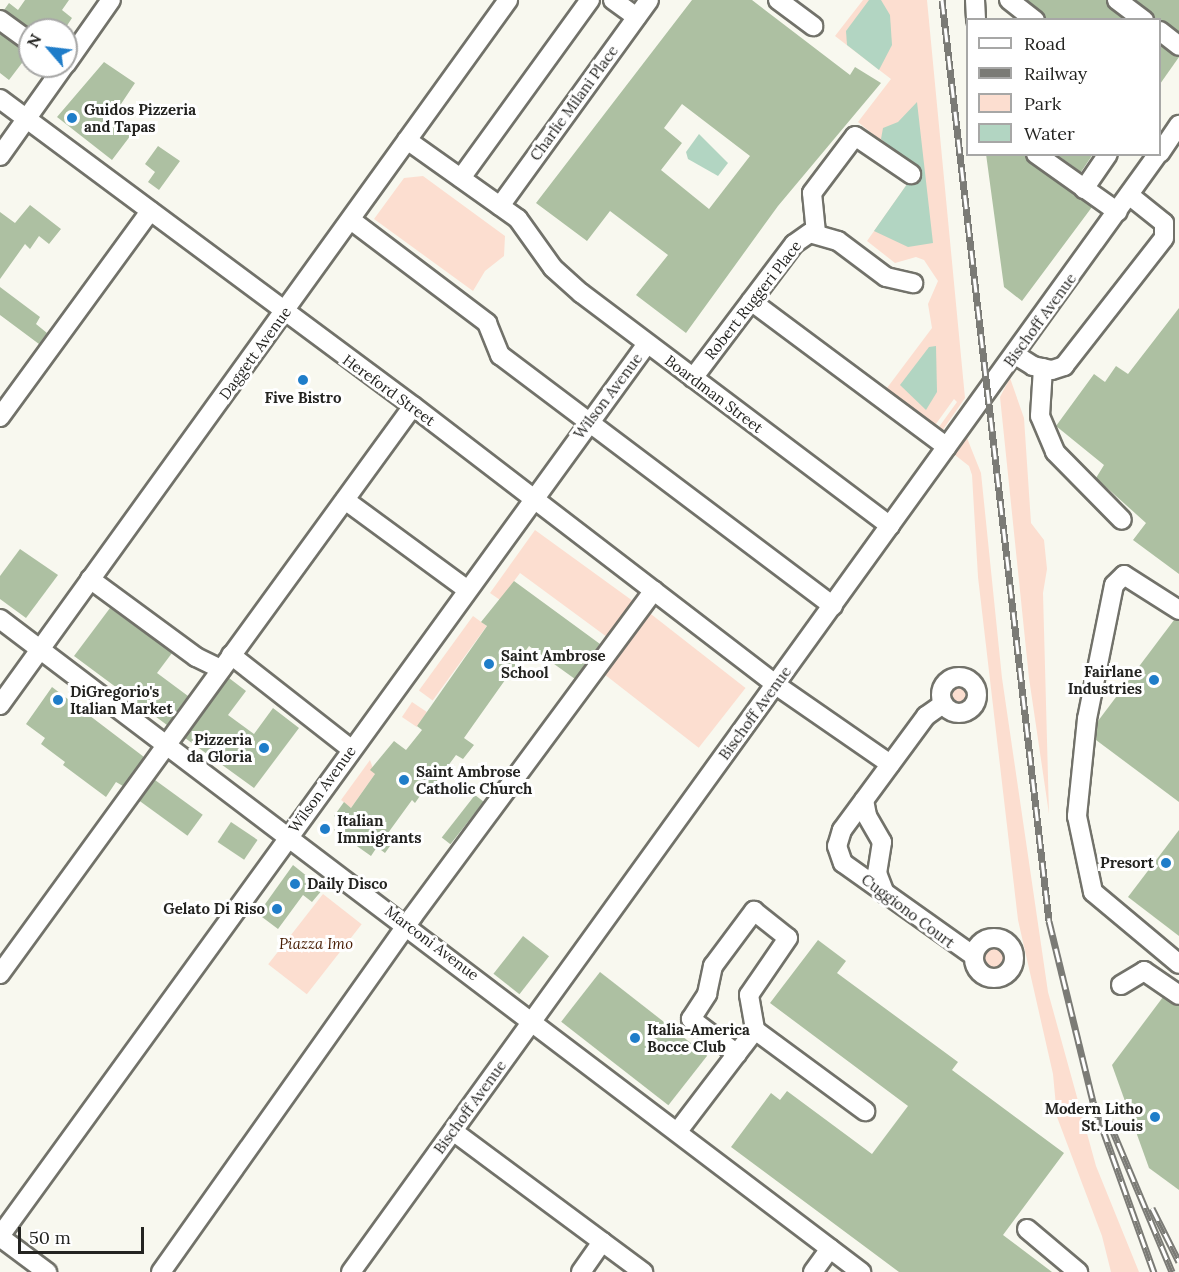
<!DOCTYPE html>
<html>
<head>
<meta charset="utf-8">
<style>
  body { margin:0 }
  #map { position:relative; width:1179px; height:1272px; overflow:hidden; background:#f8f8ef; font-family:Lora,serif }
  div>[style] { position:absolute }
  .green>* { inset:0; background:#fcded0; transform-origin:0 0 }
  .round { border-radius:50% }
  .water>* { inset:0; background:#b2d5c2 }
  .building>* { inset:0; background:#adc0a2; transform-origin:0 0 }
  .roads { filter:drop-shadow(2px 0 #72726a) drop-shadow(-2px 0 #72726a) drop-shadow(0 2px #72726a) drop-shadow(0 -2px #72726a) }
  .minor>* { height:18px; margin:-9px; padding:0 9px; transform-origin:9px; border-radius:9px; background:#fff }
  .minor>.ring { margin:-9px; padding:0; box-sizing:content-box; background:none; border:18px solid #fff; border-radius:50% }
  .rail>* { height:7px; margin-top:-3.5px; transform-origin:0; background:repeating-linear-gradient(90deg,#fff 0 14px,#7b7b76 0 28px); box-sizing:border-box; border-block:2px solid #7b7b76 }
  .dots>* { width:16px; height:16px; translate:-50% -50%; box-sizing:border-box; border:3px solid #fff; border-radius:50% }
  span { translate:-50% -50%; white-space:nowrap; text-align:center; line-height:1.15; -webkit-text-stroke:6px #fff; paint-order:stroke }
  .street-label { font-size:15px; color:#242421 }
  .poi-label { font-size:15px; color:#242421; font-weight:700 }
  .left { translate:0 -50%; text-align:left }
  .right { translate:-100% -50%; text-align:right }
  .park-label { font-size:15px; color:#471c02; font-style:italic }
  .legend { position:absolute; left:966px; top:18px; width:195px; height:138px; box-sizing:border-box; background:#fff; border:2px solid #a7a7a6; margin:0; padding:8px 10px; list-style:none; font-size:18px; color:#242421 }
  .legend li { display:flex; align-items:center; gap:12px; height:30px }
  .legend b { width:30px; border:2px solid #a7a7a6 }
  .north { position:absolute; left:18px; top:18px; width:60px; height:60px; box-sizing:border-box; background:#fff; border:2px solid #a7a7a6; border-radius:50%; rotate:298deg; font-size:16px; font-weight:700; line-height:24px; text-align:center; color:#242421 }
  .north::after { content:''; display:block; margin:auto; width:21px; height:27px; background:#1f7dc9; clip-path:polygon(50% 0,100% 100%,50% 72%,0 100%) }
  .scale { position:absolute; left:18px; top:1227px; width:126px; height:27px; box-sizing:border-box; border:3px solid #242421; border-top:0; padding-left:8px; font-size:18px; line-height:21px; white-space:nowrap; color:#242421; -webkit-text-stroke:4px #fff; paint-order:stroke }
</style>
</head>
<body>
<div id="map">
  <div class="green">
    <i style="clip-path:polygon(863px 0,927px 0,965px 398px,940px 434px,936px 431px,957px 402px,954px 399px,933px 428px,884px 392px,932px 328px,928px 304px,938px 281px,924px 260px,916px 257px,895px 263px,867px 241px,917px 170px,858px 122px,891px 79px,835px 36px)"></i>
    <i style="clip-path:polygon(423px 176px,505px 236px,504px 256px,485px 271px,473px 291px,374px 219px,404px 178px)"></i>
    <i style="clip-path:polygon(1010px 378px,1024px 418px,1031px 523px,1044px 540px,1047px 569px,1043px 593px,1049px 814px,1029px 678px,1000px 397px)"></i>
    <i style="clip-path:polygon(967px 438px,981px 473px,1002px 678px,1048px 992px,1096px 1166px,1139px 1272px,1111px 1272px,1102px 1236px,1057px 1117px,1053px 1074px,1018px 920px,978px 577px,972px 475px,969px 466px,955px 455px)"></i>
    <i style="clip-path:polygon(535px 530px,637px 604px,611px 640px,520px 573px,500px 600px,490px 593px)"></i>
    <i style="left:647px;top:611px;width:125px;height:76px;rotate:38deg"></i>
    <i style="left:473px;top:616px;width:17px;height:92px;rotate:36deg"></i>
    <i class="round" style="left:949px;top:684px;width:22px;height:22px"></i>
    <i style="left:412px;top:702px;width:18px;height:18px;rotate:34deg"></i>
    <i style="clip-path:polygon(370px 760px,375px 774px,351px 808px,341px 800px)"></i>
    <i style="left:323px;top:894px;width:49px;height:89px;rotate:38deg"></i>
    <i class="round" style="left:984px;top:947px;width:22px;height:22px"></i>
  </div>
  <div class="water">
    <i style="clip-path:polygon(869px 0,881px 0,890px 15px,892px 45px,879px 70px,847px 45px,846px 31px)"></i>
    <i style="clip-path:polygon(917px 102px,933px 243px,908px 247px,874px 231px,917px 170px,881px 139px,883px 128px,898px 122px)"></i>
    <i style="clip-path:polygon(699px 134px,728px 163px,718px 176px,688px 159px,686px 152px)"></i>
    <i style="clip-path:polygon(936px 346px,937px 392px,926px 410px,900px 385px,929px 347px)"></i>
  </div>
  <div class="building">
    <i style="clip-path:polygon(25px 0,69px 0,62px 10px,72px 18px,64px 30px,47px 25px,43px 30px,33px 30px,4px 10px,9px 3px,18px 10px)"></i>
    <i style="clip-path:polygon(evenodd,692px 0,752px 0,850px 75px,855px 67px,881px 83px,778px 206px,686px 333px,636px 295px,668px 255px,610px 211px,587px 241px,536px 203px,692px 0,682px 104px,750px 156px,709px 209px,661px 170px,682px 143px,664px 128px,682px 104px)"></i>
    <i style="clip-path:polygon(1027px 0,1106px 0,1124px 20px,1046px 20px)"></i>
    <i style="clip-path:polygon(1136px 0,1179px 0,1179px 32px,1155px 20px)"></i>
    <i style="clip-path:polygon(0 34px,30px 53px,30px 63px,25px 59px,9px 80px,0 73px)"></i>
    <i style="clip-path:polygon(1160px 45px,1179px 57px,1160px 84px)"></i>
    <i style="clip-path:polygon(104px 62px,135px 83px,113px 116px,134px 131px,112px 160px,57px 117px)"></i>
    <i style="clip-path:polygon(158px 146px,180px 161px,159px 190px,148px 182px,155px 172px,145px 164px)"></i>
    <i style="clip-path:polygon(986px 154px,1025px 154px,1030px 163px,1092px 207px,1022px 301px,1004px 287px)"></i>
    <i style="clip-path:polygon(1056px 154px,1093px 154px,1081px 172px)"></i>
    <i style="clip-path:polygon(30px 205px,61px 229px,49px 244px,39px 236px,30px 249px,25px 244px,0 279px,0 212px,15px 223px)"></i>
    <i style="clip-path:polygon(0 287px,40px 317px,36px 324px,47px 333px,39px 344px,0 315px)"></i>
    <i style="clip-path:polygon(1179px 308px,1179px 574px,1133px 540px,1146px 523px,1096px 478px,1104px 465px,1056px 426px,1094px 374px,1105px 382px,1116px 366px,1128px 374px)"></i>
    <i style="clip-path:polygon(20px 549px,58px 575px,26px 618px,0 599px,0 576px)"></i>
    <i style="clip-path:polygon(514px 581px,600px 644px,575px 679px,529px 646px,464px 738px,474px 745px,463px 759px,456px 755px,431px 789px,427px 786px,415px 803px,412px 800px,388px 833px,395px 839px,385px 853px,377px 847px,371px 856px,334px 830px,341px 821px,334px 816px,344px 802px,351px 808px,375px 774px,370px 770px,394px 741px,406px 750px,422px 730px,417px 726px,487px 626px,481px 622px)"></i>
    <i style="clip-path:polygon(110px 608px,172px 653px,157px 673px,188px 696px,167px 725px,74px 656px)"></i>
    <i style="clip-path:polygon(1174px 620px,1179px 621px,1179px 802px,1096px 740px,1098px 721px)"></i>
    <i style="clip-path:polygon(229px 678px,246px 691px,228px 715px,254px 734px,273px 708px,299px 728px,254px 788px,185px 738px)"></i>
    <i style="clip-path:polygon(52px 687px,144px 757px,123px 786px,116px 782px,106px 797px,63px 765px,65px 762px,41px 744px,45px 738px,26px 724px)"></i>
    <i style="left:155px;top:780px;width:59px;height:26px;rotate:36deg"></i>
    <i style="left:475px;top:795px;width:11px;height:54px;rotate:38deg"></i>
    <i style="left:231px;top:822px;width:32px;height:24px;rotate:34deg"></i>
    <i style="clip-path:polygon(1179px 830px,1179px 936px,1128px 897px)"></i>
    <i style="clip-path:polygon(293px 865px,323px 889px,312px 902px,303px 895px,278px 929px,258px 914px)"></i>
    <i style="left:523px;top:936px;width:33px;height:48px;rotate:38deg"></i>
    <i style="clip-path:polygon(818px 940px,846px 961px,837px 973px,958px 1062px,952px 1070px,1064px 1153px,1003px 1235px,1052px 1272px,899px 1272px,731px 1147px,771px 1093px,780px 1100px,787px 1091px,872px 1154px,908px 1106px,770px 1003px)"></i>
    <i style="left:600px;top:972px;width:136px;height:63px;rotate:38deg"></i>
    <i style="clip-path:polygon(1163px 997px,1179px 1006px,1179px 1190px,1149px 1168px,1112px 1065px)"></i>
  </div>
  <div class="roads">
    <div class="minor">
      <i style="left:613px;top:0;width:29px;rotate:36deg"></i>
      <i style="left:778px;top:0;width:44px;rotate:36.6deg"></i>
      <i style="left:975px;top:0;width:20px;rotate:87deg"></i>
      <i style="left:1009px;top:0;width:33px;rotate:38deg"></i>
      <i style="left:1117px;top:0;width:34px;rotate:37deg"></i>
      <i style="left:0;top:20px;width:37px;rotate:36deg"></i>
      <i style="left:1160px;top:31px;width:24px;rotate:38deg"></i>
      <i style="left:66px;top:64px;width:78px;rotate:-54.9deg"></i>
      <i style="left:0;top:99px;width:515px;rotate:36.62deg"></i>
      <i style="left:413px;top:406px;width:458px;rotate:37.5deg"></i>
      <i style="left:776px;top:685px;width:139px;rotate:34.7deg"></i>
      <i style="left:407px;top:140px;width:136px;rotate:35.4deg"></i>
      <i style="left:518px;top:219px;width:60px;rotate:54.5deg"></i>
      <i style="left:553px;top:268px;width:38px;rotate:42deg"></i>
      <i style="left:581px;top:293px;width:387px;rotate:37deg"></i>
      <i style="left:1160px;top:153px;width:34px;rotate:-56deg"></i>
      <i style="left:1036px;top:154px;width:100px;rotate:35.3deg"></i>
      <i style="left:0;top:156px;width:110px;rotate:-54.6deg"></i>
      <i style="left:461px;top:178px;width:220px;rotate:-54.1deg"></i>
      <i style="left:1084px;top:189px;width:42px;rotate:-55.6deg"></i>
      <i style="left:500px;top:206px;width:254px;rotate:-54.1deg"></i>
      <i style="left:351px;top:220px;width:171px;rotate:37.1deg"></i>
      <i style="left:487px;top:323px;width:35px;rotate:68deg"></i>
      <i style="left:500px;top:355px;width:417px;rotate:37deg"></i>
      <i style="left:816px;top:233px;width:40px;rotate:-95.7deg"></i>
      <i style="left:812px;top:193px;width:71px;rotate:-53deg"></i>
      <i style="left:855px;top:136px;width:68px;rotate:34.2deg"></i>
      <i style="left:751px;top:301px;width:244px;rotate:36.7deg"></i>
      <i style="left:1014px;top:354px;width:22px;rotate:32deg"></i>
      <i style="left:1033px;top:366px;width:19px;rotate:12deg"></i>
      <i style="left:1052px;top:370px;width:13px;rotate:-18deg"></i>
      <i style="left:1064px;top:366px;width:162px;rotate:-52deg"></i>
      <i style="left:1164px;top:238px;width:15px;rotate:-90deg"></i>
      <i style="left:1164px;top:223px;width:45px;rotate:-141.3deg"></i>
      <i style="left:1043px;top:368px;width:48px;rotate:93.6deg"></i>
      <i style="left:1040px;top:416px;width:39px;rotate:67deg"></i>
      <i style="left:1055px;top:452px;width:95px;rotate:45.4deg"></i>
      <i style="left:693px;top:378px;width:168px;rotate:-53deg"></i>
      <i style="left:794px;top:244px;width:19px;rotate:-35deg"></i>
      <i style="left:810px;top:233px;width:29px;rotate:16deg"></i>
      <i style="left:838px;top:241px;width:60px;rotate:36.9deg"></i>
      <i style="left:886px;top:277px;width:28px;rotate:13deg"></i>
      <i style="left:0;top:417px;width:255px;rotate:-53.9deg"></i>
      <i style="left:345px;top:500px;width:150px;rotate:36.3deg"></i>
      <i style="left:90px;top:579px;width:132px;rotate:36.3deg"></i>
      <i style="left:196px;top:657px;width:28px;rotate:26deg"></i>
      <i style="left:1179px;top:610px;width:65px;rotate:-147.5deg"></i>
      <i style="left:1124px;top:575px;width:14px;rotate:135deg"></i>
      <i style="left:1114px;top:585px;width:137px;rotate:101.4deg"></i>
      <i style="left:1087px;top:719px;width:98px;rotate:95.9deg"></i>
      <i style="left:1077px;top:816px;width:78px;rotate:78.1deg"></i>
      <i style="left:1093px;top:892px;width:112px;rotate:39.9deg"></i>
      <i style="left:0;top:619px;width:1081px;rotate:37.18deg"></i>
      <i style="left:231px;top:655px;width:152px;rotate:38.1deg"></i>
      <i class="ring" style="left:941px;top:677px;width:18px;height:18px"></i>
      <i style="left:943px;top:704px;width:21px;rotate:145deg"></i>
      <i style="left:926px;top:716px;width:142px;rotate:126.4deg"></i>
      <i style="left:842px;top:830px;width:17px;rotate:107deg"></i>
      <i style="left:837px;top:846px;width:18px;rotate:71deg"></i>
      <i style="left:843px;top:863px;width:161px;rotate:35.4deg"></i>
      <i style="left:0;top:705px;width:869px;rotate:-54.22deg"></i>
      <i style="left:864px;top:800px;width:16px;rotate:79deg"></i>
      <i style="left:867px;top:816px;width:30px;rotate:60deg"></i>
      <i style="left:882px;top:842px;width:31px;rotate:99deg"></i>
      <i style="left:877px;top:873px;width:22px;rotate:69deg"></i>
      <i class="ring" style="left:974px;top:938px;width:22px;height:22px"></i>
      <i style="left:0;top:974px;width:702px;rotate:-53.98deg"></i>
      <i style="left:1121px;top:985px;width:27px;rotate:-31deg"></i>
      <i style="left:1144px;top:971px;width:42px;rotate:34.4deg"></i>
      <i style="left:737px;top:1054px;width:58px;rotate:-142.7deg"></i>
      <i style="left:691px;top:1019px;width:30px;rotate:-57deg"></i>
      <i style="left:707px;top:994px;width:29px;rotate:-78deg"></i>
      <i style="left:713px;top:966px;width:69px;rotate:-53.3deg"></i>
      <i style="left:754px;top:911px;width:43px;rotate:38.5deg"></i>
      <i style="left:788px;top:938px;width:69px;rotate:124.4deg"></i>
      <i style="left:749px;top:995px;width:36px;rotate:80deg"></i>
      <i style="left:453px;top:1131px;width:237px;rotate:36.6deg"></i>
      <i style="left:678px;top:1131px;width:127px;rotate:-52.7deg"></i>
      <i style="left:755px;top:1030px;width:137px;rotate:36.4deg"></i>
      <i style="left:1027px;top:1229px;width:67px;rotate:40.1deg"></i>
      <i style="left:0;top:1236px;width:1102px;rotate:-54.05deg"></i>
      <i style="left:0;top:1237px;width:59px;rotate:36.7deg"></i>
      <i style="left:161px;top:1272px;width:436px;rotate:-54.7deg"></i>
      <i style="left:413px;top:916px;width:405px;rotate:-53.5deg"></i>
      <i style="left:351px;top:1272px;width:1379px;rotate:-54.18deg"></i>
      <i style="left:581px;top:1272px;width:37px;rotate:-55deg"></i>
      <i style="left:813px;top:1272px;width:29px;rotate:-54deg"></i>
    </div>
  </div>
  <div class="rail">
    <i style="left:942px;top:0;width:927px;rotate:83.37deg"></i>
    <i style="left:1049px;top:921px;width:186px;rotate:76.3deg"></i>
    <i style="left:1093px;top:1102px;width:181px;rotate:70.3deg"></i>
    <i style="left:1107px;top:1117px;width:168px;rotate:67.2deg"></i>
    <i style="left:1152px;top:1208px;width:60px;rotate:63.4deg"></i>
  </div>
  <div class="dots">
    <i style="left:72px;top:118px;background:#1f7dc9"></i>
    <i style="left:303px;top:380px;background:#1f7dc9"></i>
    <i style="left:489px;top:664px;background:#1f7dc9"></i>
    <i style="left:1154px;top:680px;background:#1f7dc9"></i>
    <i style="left:58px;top:700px;background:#1f7dc9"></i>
    <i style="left:264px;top:748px;background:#1f7dc9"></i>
    <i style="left:404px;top:780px;background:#1f7dc9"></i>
    <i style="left:325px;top:829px;background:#1f7dc9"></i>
    <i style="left:1166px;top:863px;background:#1f7dc9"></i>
    <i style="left:295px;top:884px;background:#1f7dc9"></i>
    <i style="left:277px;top:909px;background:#1f7dc9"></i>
    <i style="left:635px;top:1038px;background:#1f7dc9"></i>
    <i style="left:1155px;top:1117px;background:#1f7dc9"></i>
  </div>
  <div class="street-label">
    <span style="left:574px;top:103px;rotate:-54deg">Charlie Milani Place</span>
    <span style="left:753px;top:300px;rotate:-52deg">Robert Ruggeri Place</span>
    <span style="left:1040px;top:320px;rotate:-54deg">Bischoff Avenue</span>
    <span style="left:255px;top:353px;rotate:-54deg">Daggett Avenue</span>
    <span style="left:389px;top:390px;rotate:36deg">Hereford Street</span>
    <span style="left:714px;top:394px;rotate:37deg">Boardman Street</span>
    <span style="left:608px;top:396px;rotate:-53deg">Wilson Avenue</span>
    <span style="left:755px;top:713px;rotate:-54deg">Bischoff Avenue</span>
    <span style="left:322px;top:789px;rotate:-54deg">Wilson Avenue</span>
    <span style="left:908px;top:911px;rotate:37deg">Cuggiono Court</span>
    <span style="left:432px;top:943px;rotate:37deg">Marconi Avenue</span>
    <span style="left:470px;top:1107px;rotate:-54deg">Bischoff Avenue</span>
  </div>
  <div class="poi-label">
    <span class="left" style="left:84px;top:118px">Guidos Pizzeria<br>and Tapas</span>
    <span style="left:303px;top:398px">Five Bistro</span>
    <span class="left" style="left:501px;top:664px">Saint Ambrose<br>School</span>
    <span class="right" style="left:1142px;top:680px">Fairlane<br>Industries</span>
    <span class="left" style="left:70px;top:700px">DiGregorio's<br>Italian Market</span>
    <span class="right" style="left:252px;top:748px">Pizzeria<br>da Gloria</span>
    <span class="left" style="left:416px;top:780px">Saint Ambrose<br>Catholic Church</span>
    <span class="left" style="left:337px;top:829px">Italian<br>Immigrants</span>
    <span class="right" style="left:1154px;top:863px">Presort</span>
    <span class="left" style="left:307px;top:884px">Daily Disco</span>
    <span class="right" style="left:265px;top:909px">Gelato Di Riso</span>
    <span class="left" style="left:647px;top:1038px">Italia-America<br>Bocce Club</span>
    <span class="right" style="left:1143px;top:1117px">Modern Litho<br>St. Louis</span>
  </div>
  <div class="park-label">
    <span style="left:316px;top:944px">Piazza Imo</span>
  </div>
  <ul class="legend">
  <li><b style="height:8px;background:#fff"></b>Road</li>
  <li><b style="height:8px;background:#7b7b76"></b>Railway</li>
  <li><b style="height:16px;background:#fcded0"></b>Park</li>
  <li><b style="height:16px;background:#b2d5c2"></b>Water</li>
  </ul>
  <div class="north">N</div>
  <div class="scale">50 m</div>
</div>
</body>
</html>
